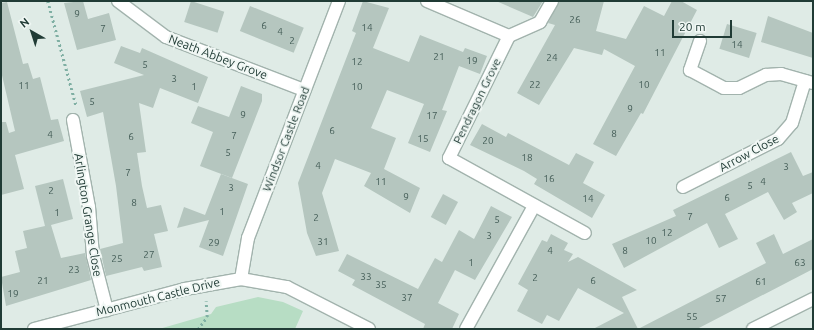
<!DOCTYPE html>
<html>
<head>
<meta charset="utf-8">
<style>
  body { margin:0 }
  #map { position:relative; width:814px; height:330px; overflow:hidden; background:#dfebe6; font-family:Ubuntu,sans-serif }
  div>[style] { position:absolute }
  .green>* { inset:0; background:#b7ddc4 }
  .building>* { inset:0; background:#b5c6bf; transform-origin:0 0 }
  .path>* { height:2.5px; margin-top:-1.25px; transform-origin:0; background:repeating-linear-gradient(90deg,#7fafa3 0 2px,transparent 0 5px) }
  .roads { filter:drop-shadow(1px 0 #a2b3ad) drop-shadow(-1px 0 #a2b3ad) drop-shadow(0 1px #a2b3ad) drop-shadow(0 -1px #a2b3ad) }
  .minor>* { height:12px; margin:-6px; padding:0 6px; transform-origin:6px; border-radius:6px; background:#fff }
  span { translate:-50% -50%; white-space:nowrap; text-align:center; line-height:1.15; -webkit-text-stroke:4px #f0f7f4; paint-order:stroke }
  .number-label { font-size:10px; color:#455e58 }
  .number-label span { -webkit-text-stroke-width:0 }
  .street-label { font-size:12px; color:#203b35 }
  .frame { position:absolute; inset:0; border:2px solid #203b35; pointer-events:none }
  .north { position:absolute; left:12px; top:12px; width:40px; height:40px; -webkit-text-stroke:3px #f0f7f4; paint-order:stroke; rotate:321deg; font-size:11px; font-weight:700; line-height:16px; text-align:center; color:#203b35 }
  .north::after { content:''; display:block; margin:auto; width:14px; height:18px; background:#203b35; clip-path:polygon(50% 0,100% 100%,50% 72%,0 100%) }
  .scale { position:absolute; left:672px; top:20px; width:60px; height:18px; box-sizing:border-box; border:2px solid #203b35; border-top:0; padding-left:5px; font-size:12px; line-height:14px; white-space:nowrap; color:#203b35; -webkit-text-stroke:3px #f0f7f4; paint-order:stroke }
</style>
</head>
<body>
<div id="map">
  <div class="green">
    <i style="clip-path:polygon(258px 297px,283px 302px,303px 311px,295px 329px,159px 329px,211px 314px,216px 307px)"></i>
  </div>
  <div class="building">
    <i style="clip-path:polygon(83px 1px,88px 19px,109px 13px,116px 40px,77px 50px,64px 3px)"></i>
    <i style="left:191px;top:1px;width:35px;height:22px;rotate:18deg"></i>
    <i style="clip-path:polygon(363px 1px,389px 8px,373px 48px,409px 62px,420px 35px,463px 52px,465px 48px,487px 56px,480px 74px,459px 66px,442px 110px,447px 111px,430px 152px,408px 143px,424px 104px,387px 90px,371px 128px,396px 138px,384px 169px,420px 188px,410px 213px,364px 186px,371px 173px,335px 159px,322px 193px,339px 251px,316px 256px,307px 233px,298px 183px,356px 33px,352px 31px)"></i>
    <i style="clip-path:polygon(496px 1px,543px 1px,533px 17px)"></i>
    <i style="clip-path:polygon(559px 1px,604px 1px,596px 31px,626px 39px,644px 6px,664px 16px,672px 1px,681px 1px,697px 10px,643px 114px,641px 113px,616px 156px,593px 144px,635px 66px,604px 49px,602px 55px,574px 48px,539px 105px,517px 93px,555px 25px,548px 23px)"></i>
    <i style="clip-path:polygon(7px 2px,23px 64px,28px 63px,33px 79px,40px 77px,51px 120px,58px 119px,64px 141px,15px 155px,24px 189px,1px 195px,1px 122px,6px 122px,9px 133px,15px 131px,1px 71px,1px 3px)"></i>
    <i style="left:250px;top:6px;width:58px;height:27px;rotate:22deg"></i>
    <i style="clip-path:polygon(768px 16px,813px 33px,813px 58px,761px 42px)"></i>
    <i style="left:727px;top:24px;width:31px;height:26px;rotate:17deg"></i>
    <i style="clip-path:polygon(121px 46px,140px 53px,142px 48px,208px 77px,198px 103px,160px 88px,153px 108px,139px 103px,146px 152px,137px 153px,142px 186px,147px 208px,161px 205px,168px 231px,154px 234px,162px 267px,144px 271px,142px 267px,106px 276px,100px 249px,123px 243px,116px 186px,103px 112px,87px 117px,80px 91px,144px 75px,114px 63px)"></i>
    <i style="clip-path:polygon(241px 86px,262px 94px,262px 101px,232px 178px,200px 166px,213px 132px,191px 123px,198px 106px,229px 117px)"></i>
    <i style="clip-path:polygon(482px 124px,506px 137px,508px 133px,569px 165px,576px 153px,594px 162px,583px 183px,605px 195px,592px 218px,534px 184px,537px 179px,524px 171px,470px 145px)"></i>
    <i style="clip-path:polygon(791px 152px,803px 176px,813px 172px,813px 193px,792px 203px,797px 212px,784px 220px,768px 192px,725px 214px,738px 239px,719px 248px,707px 223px,624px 268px,612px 244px,676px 216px,673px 210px)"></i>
    <i style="clip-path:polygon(221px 174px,248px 184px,223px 256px,199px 247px,209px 220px,177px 228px,184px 207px,205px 215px)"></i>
    <i style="clip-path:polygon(63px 179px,73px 219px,51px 225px,61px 258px,85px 253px,91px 280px,6px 306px,1px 277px,20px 272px,15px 251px,27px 248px,23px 231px,45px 226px,35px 186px)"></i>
    <i style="left:443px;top:194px;width:17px;height:26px;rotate:28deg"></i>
    <i style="clip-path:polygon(491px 206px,512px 217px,475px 280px,455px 270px,438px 303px,459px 314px,452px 329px,423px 329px,425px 324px,352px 285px,355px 280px,338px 271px,347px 254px,418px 289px,435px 258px,442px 262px,459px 230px,474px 239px)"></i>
    <i style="clip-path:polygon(551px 234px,568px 243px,564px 250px,573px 254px,568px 262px,578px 257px,637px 290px,622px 297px,638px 329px,593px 329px,624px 313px,578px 288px,559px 321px,547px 315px,542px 324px,517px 311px,528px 290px,518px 284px,542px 240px,547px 242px)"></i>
    <i style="clip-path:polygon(774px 234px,783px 254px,813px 239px,813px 269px,697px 329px,638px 329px,766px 263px,756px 243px)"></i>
  </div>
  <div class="path">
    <i style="left:48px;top:1px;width:108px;rotate:74.9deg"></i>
    <i style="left:198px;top:329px;width:15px;rotate:-53deg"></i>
    <i style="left:207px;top:317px;width:16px;rotate:-94deg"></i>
  </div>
  <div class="roads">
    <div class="minor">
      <i style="left:118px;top:1px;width:60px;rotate:36.9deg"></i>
      <i style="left:166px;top:37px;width:148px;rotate:21deg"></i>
      <i style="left:427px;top:1px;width:89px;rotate:23.1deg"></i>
      <i style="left:509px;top:36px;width:136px;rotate:116.2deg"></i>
      <i style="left:449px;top:158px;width:155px;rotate:28.9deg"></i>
      <i style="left:509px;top:36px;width:34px;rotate:-24deg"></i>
      <i style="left:540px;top:22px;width:24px;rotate:-60deg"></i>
      <i style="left:700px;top:41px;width:31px;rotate:109deg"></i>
      <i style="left:690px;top:70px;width:38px;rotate:28deg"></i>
      <i style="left:724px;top:88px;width:15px"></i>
      <i style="left:739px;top:88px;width:30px;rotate:-26deg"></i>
      <i style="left:766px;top:75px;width:15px;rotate:-4deg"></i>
      <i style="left:781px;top:74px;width:32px;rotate:16deg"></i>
      <i style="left:73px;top:120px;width:88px;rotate:79.6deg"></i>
      <i style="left:89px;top:207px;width:49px;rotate:85.3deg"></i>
      <i style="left:93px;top:256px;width:56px;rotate:75.5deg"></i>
      <i style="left:683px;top:187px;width:106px;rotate:-26.8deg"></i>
      <i style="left:778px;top:139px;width:21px;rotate:-49deg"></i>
      <i style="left:792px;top:123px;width:44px;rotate:-72.8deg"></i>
      <i style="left:241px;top:279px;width:42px;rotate:-80.3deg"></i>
      <i style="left:248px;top:238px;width:254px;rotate:-69deg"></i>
      <i style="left:34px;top:329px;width:156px;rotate:-14.8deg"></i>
      <i style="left:185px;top:289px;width:57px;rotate:-10.1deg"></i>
      <i style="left:241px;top:279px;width:47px;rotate:9.9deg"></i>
      <i style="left:287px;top:287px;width:92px;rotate:27.1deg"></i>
      <i style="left:466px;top:329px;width:141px;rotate:-61.1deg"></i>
      <i style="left:753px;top:329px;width:67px;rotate:-26.6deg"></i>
    </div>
  </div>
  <div class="number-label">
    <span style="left:77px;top:14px">9</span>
    <span style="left:575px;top:20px">26</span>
    <span style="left:264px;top:26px">6</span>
    <span style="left:367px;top:28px">14</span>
    <span style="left:103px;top:29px">7</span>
    <span style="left:280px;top:32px">4</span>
    <span style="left:292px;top:41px">2</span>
    <span style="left:737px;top:45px">14</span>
    <span style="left:660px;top:53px">11</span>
    <span style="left:439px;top:57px">21</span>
    <span style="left:552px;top:58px">24</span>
    <span style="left:472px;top:61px">19</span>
    <span style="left:357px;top:62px">12</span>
    <span style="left:145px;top:65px">5</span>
    <span style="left:174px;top:79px">3</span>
    <span style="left:535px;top:85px">22</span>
    <span style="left:644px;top:85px">10</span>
    <span style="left:24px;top:86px">11</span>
    <span style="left:194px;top:87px">1</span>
    <span style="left:357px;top:87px">10</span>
    <span style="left:92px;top:102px">5</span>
    <span style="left:630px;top:109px">9</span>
    <span style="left:243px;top:115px">9</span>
    <span style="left:432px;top:116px">17</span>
    <span style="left:332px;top:131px">6</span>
    <span style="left:614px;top:134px">8</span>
    <span style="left:50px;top:135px">4</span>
    <span style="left:234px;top:136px">7</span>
    <span style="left:131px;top:137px">6</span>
    <span style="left:423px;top:139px">15</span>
    <span style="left:488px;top:141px">20</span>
    <span style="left:228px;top:153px">5</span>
    <span style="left:527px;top:158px">18</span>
    <span style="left:318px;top:166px">4</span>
    <span style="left:786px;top:167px">3</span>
    <span style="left:128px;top:173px">7</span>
    <span style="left:549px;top:179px">16</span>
    <span style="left:381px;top:182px">11</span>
    <span style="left:763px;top:182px">4</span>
    <span style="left:750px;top:186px">5</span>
    <span style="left:231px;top:188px">3</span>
    <span style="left:51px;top:191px">2</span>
    <span style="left:406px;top:197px">9</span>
    <span style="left:727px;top:198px">6</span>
    <span style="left:588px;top:199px">14</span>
    <span style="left:134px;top:203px">8</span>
    <span style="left:222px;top:212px">1</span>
    <span style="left:57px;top:213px">1</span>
    <span style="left:690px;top:217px">7</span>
    <span style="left:316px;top:218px">2</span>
    <span style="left:497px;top:220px">5</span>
    <span style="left:667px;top:233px">12</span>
    <span style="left:489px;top:236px">3</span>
    <span style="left:651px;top:241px">10</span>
    <span style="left:323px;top:242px">31</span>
    <span style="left:214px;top:243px">29</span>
    <span style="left:550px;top:251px">4</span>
    <span style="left:625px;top:251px">8</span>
    <span style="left:149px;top:255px">27</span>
    <span style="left:117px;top:259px">25</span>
    <span style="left:471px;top:263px">1</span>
    <span style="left:800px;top:263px">63</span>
    <span style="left:74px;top:270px">23</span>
    <span style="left:366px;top:277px">33</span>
    <span style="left:535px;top:278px">2</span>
    <span style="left:43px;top:281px">21</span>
    <span style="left:593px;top:281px">6</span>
    <span style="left:761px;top:282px">61</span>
    <span style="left:381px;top:285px">35</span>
    <span style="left:13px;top:294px">19</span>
    <span style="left:407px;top:298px">37</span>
    <span style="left:721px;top:299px">57</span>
    <span style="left:692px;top:317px">55</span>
  </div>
  <div class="street-label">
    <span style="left:218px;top:57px;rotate:21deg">Neath Abbey Grove</span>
    <span style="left:477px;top:101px;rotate:-64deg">Pendragon Grove</span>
    <span style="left:286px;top:139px;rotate:-69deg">Windsor Castle Road</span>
    <span style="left:749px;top:153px;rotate:-28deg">Arrow Close</span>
    <span style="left:88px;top:215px;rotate:81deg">Arlington Grange Close</span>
    <span style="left:158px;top:297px;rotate:-14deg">Monmouth Castle Drive</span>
  </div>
  <div class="frame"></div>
  <div class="north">N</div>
  <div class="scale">20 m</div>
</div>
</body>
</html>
